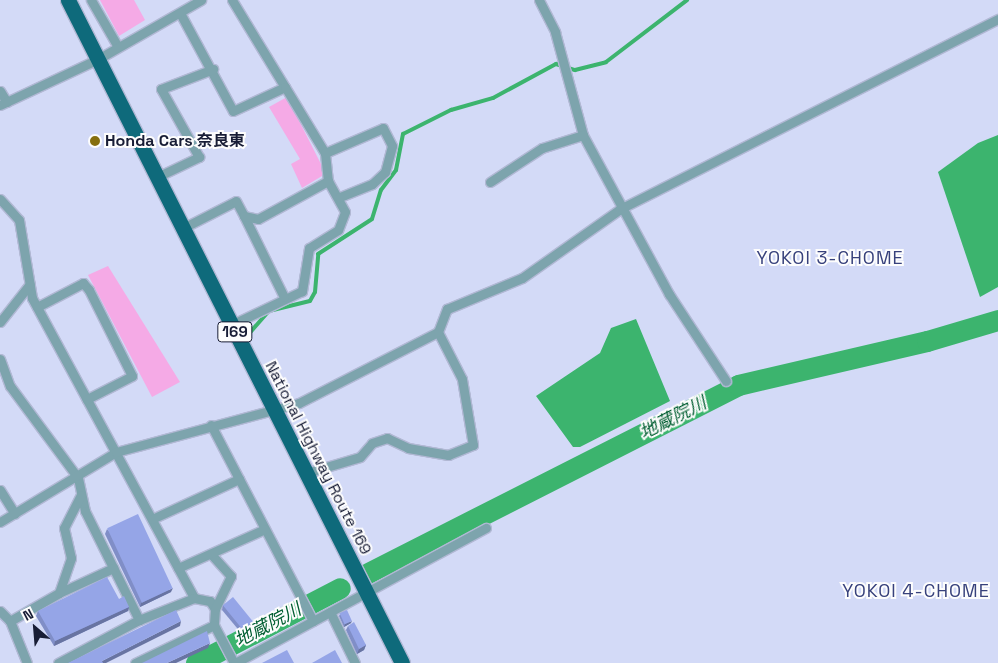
<!DOCTYPE html>
<html>
<head>
<meta charset="utf-8">
<style>
  body { margin:0 }
  #map { position:relative; width:998px; height:663px; overflow:hidden; background:#d3daf7; font-family:"Space Grotesk","Noto Sans JP",sans-serif }
  div>[style] { position:absolute }
  .green>* { inset:0; background:#f5aae6 }
  .water>* { inset:0; background:#3cb46e }
  .stream>* { height:4px; margin:-2px; padding:0 2px; transform-origin:2px; border-radius:2px; background:#3cb46e }
  .river>* { height:21px; margin:-10.5px; padding:0 10.5px; transform-origin:10.5px; border-radius:10.5px; background:#3cb46e }
  .roads { filter:drop-shadow(1px 0 #b1b8d4) drop-shadow(-1px 0 #b1b8d4) drop-shadow(0 1px #b1b8d4) drop-shadow(0 -1px #b1b8d4) }
  .minor>* { height:9px; margin:-4.5px; padding:0 4.5px; transform-origin:4.5px; border-radius:4.5px; background:#7da4ad }
  .trunk>* { height:15px; margin:-7.5px; padding:0 7.5px; transform-origin:7.5px; border-radius:7.5px; background:#0e6a7b }
  .wall>* { inset:0; background:#808ec7 }
  .shaded-wall>* { inset:0; background:#6874a2 }
  .building>* { inset:0; background:#95a5e7; transform-origin:0 0 }
  .dots>* { width:14px; height:14px; translate:-50% -50%; box-sizing:border-box; border:2px solid #fdfdfd; border-radius:50% }
  span { translate:-50% -50%; white-space:nowrap; text-align:center; line-height:1.15; -webkit-text-stroke:4px #fdfdfd; paint-order:stroke }
  .shield-label span { padding:1px 4px; background:#fdfdfd; border:1px solid; border-radius:4px; -webkit-text-stroke-width:0 }
  .shield-label { font-size:15px; color:#181d36; font-weight:700 }
  .poi-label { font-size:16px; color:#181d36; font-weight:700 }
  .left { translate:0 -50%; text-align:left }
  .street-label { font-size:16px; color:#181d36 }
  .neighbourhood-label { font-size:18px; color:#37417c; letter-spacing:1px }
  .water-label { font-size:18px; color:#005e31; font-style:italic }
  .north { position:absolute; left:10px; top:603px; width:50px; height:50px; -webkit-text-stroke:4px #fdfdfd; paint-order:stroke; rotate:333deg; font-size:14px; font-weight:700; line-height:20px; text-align:center; color:#181d36 }
  .north::after { content:''; display:block; margin:auto; width:18px; height:22px; background:#181d36; clip-path:polygon(50% 0,100% 100%,50% 72%,0 100%) }
</style>
</head>
<body>
<div id="map">
  <div class="green">
    <i style="clip-path:polygon(100px 0,134px 0,145px 20px,119px 36px)"></i>
    <i style="clip-path:polygon(287px 97px,322px 166px,322px 176px,302px 188px,291px 164px,300px 159px,269px 107px)"></i>
    <i style="clip-path:polygon(108px 266px,180px 382px,152px 397px,88px 275px)"></i>
  </div>
  <div class="water">
    <i style="clip-path:polygon(998px 135px,998px 287px,980px 297px,938px 172px,978px 143px)"></i>
    <i style="clip-path:polygon(636px 319px,670px 401px,580px 447px,573px 447px,536px 396px,600px 353px,611px 328px)"></i>
  </div>
  <div class="stream">
    <i style="left:247px;top:336px;width:33px;rotate:-49deg"></i>
    <i style="left:269px;top:311px;width:42px;rotate:-13.7deg"></i>
    <i style="left:310px;top:301px;width:10px;rotate:-61deg"></i>
    <i style="left:315px;top:292px;width:38px;rotate:-85deg"></i>
    <i style="left:318px;top:254px;width:64px;rotate:-32.9deg"></i>
    <i style="left:372px;top:219px;width:30px;rotate:-73deg"></i>
    <i style="left:381px;top:190px;width:25px;rotate:-53deg"></i>
    <i style="left:396px;top:170px;width:37px;rotate:-79deg"></i>
    <i style="left:403px;top:134px;width:54px;rotate:-26.6deg"></i>
    <i style="left:451px;top:110px;width:44px;rotate:-15.9deg"></i>
    <i style="left:493px;top:98px;width:72px;rotate:-28.4deg"></i>
    <i style="left:556px;top:64px;width:20px;rotate:18deg"></i>
    <i style="left:575px;top:70px;width:32px;rotate:-14deg"></i>
    <i style="left:606px;top:62px;width:102px;rotate:-37.4deg"></i>
  </div>
  <div class="river">
    <i style="left:368px;top:573px;width:415px;rotate:-26.9deg"></i>
    <i style="left:738px;top:385px;width:194px;rotate:-13.1deg"></i>
    <i style="left:927px;top:341px;width:74px;rotate:-16.5deg"></i>
    <i style="left:196px;top:663px;width:162px;rotate:-27.5deg"></i>
  </div>
  <div class="roads">
    <div class="minor">
      <i style="left:91px;top:0;width:54px;rotate:60.1deg"></i>
      <i style="left:232px;top:0;width:102px;rotate:58.7deg"></i>
      <i style="left:539px;top:0;width:36px;rotate:63deg"></i>
      <i style="left:555px;top:32px;width:107px;rotate:74.8deg"></i>
      <i style="left:583px;top:135px;width:181px;rotate:61.6deg"></i>
      <i style="left:669px;top:294px;width:104px;rotate:56.8deg"></i>
      <i style="left:180px;top:13px;width:111px;rotate:61.6deg"></i>
      <i style="left:233px;top:111px;width:57px;rotate:-24.8deg"></i>
      <i style="left:285px;top:87px;width:77px;rotate:58.8deg"></i>
      <i style="left:325px;top:153px;width:28px;rotate:84deg"></i>
      <i style="left:328px;top:181px;width:35px;rotate:61deg"></i>
      <i style="left:345px;top:212px;width:19px;rotate:111deg"></i>
      <i style="left:338px;top:230px;width:34px;rotate:148deg"></i>
      <i style="left:309px;top:248px;width:44px;rotate:99.2deg"></i>
      <i style="left:302px;top:291px;width:79px;rotate:154.4deg"></i>
      <i style="left:0;top:91px;width:13px;rotate:58deg"></i>
      <i style="left:0;top:105px;width:108px;rotate:-25.1deg"></i>
      <i style="left:98px;top:59px;width:119px;rotate:-29.8deg"></i>
      <i style="left:325px;top:153px;width:63px;rotate:-23.3deg"></i>
      <i style="left:383px;top:128px;width:20px;rotate:63deg"></i>
      <i style="left:392px;top:146px;width:27px;rotate:105deg"></i>
      <i style="left:385px;top:172px;width:18px;rotate:137deg"></i>
      <i style="left:372px;top:184px;width:35px;rotate:158deg"></i>
      <i style="left:157px;top:177px;width:47px;rotate:-25.5deg"></i>
      <i style="left:199px;top:157px;width:78px;rotate:-119.2deg"></i>
      <i style="left:161px;top:89px;width:56px;rotate:-21deg"></i>
      <i style="left:490px;top:182px;width:62px;rotate:-33.2deg"></i>
      <i style="left:542px;top:148px;width:43px;rotate:-17.6deg"></i>
      <i style="left:0;top:199px;width:28px;rotate:48deg"></i>
      <i style="left:19px;top:220px;width:79px;rotate:80.5deg"></i>
      <i style="left:32px;top:298px;width:341px;rotate:61.6deg"></i>
      <i style="left:194px;top:598px;width:16px;rotate:11deg"></i>
      <i style="left:210px;top:601px;width:9px;rotate:58deg"></i>
      <i style="left:215px;top:609px;width:16px;rotate:94deg"></i>
      <i style="left:214px;top:625px;width:43px;rotate:62.2deg"></i>
      <i style="left:244px;top:216px;width:90px;rotate:63.7deg"></i>
      <i style="left:183px;top:228px;width:59px;rotate:-27deg"></i>
      <i style="left:236px;top:201px;width:17px;rotate:62deg"></i>
      <i style="left:244px;top:216px;width:14px;rotate:12deg"></i>
      <i style="left:258px;top:219px;width:80px;rotate:-28.5deg"></i>
      <i style="left:37px;top:307px;width:52px;rotate:-27.6deg"></i>
      <i style="left:83px;top:283px;width:9px;rotate:49deg"></i>
      <i style="left:89px;top:290px;width:96px;rotate:63.4deg"></i>
      <i style="left:132px;top:376px;width:51px;rotate:152.9deg"></i>
      <i style="left:0;top:322px;width:48px;rotate:-51.7deg"></i>
      <i style="left:0;top:359px;width:29px;rotate:70deg"></i>
      <i style="left:10px;top:386px;width:114px;rotate:53.5deg"></i>
      <i style="left:78px;top:478px;width:34px;rotate:78deg"></i>
      <i style="left:85px;top:511px;width:122px;rotate:63.6deg"></i>
      <i style="left:211px;top:425px;width:221px;rotate:62.5deg"></i>
      <i style="left:306px;top:473px;width:56px;rotate:-16.5deg"></i>
      <i style="left:360px;top:457px;width:18px;rotate:-49deg"></i>
      <i style="left:372px;top:443px;width:16px;rotate:-18deg"></i>
      <i style="left:387px;top:438px;width:23px;rotate:25deg"></i>
      <i style="left:408px;top:448px;width:41px;rotate:9.9deg"></i>
      <i style="left:448px;top:455px;width:27px;rotate:-22deg"></i>
      <i style="left:473px;top:445px;width:67px;rotate:-99.5deg"></i>
      <i style="left:462px;top:379px;width:53px;rotate:-117.1deg"></i>
      <i style="left:0;top:490px;width:28px;rotate:58deg"></i>
      <i style="left:152px;top:519px;width:96px;rotate:-24.7deg"></i>
      <i style="left:0;top:522px;width:135px;rotate:-31.1deg"></i>
      <i style="left:116px;top:452px;width:189px;rotate:-15deg"></i>
      <i style="left:299px;top:403px;width:156px;rotate:-27.1deg"></i>
      <i style="left:438px;top:332px;width:25px;rotate:-69deg"></i>
      <i style="left:447px;top:309px;width:81px;rotate:-22.5deg"></i>
      <i style="left:522px;top:278px;width:120px;rotate:-35.1deg"></i>
      <i style="left:620px;top:209px;width:423px;rotate:-26.7deg"></i>
      <i style="left:211px;top:554px;width:30px;rotate:48deg"></i>
      <i style="left:231px;top:576px;width:37px;rotate:116deg"></i>
      <i style="left:178px;top:568px;width:95px;rotate:-24.1deg"></i>
      <i style="left:59px;top:593px;width:60px;rotate:-24.8deg"></i>
      <i style="left:0;top:611px;width:14px;rotate:45deg"></i>
      <i style="left:10px;top:621px;width:45px;rotate:68deg"></i>
      <i style="left:330px;top:612px;width:57px;rotate:63.9deg"></i>
      <i style="left:10px;top:621px;width:56px;rotate:-29.7deg"></i>
      <i style="left:59px;top:593px;width:37px;rotate:-71deg"></i>
      <i style="left:71px;top:558px;width:31px;rotate:-103deg"></i>
      <i style="left:64px;top:528px;width:37px;rotate:-63deg"></i>
      <i style="left:58px;top:663px;width:92px;rotate:-28deg"></i>
      <i style="left:139px;top:620px;width:59px;rotate:-21.8deg"></i>
      <i style="left:135px;top:663px;width:88px;rotate:-25.7deg"></i>
      <i style="left:235px;top:663px;width:285px;rotate:-28.3deg"></i>
    </div>
    <div class="trunk">
      <i style="left:68px;top:0;width:742px;rotate:63.26deg"></i>
    </div>
  </div>
  <div class="wall">
    <i style="clip-path:polygon(107px 529px,171px 592px,140px 607px,105px 534px)"></i>
    <i style="clip-path:polygon(119px 599px,129px 607px,128px 611px,54px 646px,36px 616px,38px 611px)"></i>
    <i style="clip-path:polygon(223px 605px,251px 627px,242px 634px,222px 610px)"></i>
    <i style="clip-path:polygon(340px 614px,351px 623px,344px 627px,339px 616px)"></i>
    <i style="clip-path:polygon(348px 626px,366px 645px,364px 650px,357px 654px,346px 630px)"></i>
  </div>
  <div class="shaded-wall">
    <i style="clip-path:polygon(173px 588px,171px 592px,140px 607px,141px 603px)"></i>
    <i style="clip-path:polygon(129px 607px,128px 611px,54px 646px,55px 641px)"></i>
    <i style="clip-path:polygon(181px 621px,180px 626px,106px 663px,101px 663px,102px 661px)"></i>
    <i style="clip-path:polygon(352px 621px,351px 623px,344px 627px,345px 624px)"></i>
    <i style="clip-path:polygon(253px 622px,251px 627px,242px 634px,244px 630px)"></i>
    <i style="clip-path:polygon(210px 643px,208px 648px,176px 663px,167px 663px)"></i>
    <i style="clip-path:polygon(366px 645px,364px 650px,357px 654px,359px 649px)"></i>
  </div>
  <div class="building">
    <i style="left:138px;top:514px;width:82px;height:34px;rotate:65deg"></i>
    <i style="clip-path:polygon(107px 577px,119px 599px,124px 596px,129px 607px,55px 641px,38px 611px)"></i>
    <i style="left:233px;top:597px;width:32px;height:13px;rotate:51deg"></i>
    <i style="clip-path:polygon(176px 610px,181px 621px,102px 661px,103px 663px,68px 663px)"></i>
    <i style="left:347px;top:610px;width:12px;height:8px;rotate:66deg"></i>
    <i style="clip-path:polygon(354px 622px,366px 645px,359px 649px,348px 626px)"></i>
    <i style="clip-path:polygon(207px 631px,210px 643px,167px 663px,142px 663px)"></i>
    <i style="clip-path:polygon(287px 650px,294px 663px,262px 663px)"></i>
    <i style="clip-path:polygon(335px 650px,342px 663px,312px 663px)"></i>
  </div>
  <div class="dots">
    <i style="left:95px;top:141px;background:#866f0f"></i>
  </div>
  <div class="shield-label">
    <span style="left:235px;top:332px">169</span>
  </div>
  <div class="poi-label">
    <span class="left" style="left:105px;top:141px">Honda Cars 奈良東</span>
  </div>
  <div class="street-label">
    <span style="left:318px;top:458px;rotate:63deg">National Highway Route 169</span>
  </div>
  <div class="neighbourhood-label">
    <span style="left:830px;top:258px">YOKOI 3-CHOME</span>
    <span style="left:916px;top:591px">YOKOI 4-CHOME</span>
  </div>
  <div class="water-label">
    <span style="left:673px;top:418px;rotate:-27deg">地蔵院川</span>
    <span style="left:268px;top:625px;rotate:-28deg">地蔵院川</span>
  </div>
  <div class="north">N</div>
</div>
</body>
</html>
